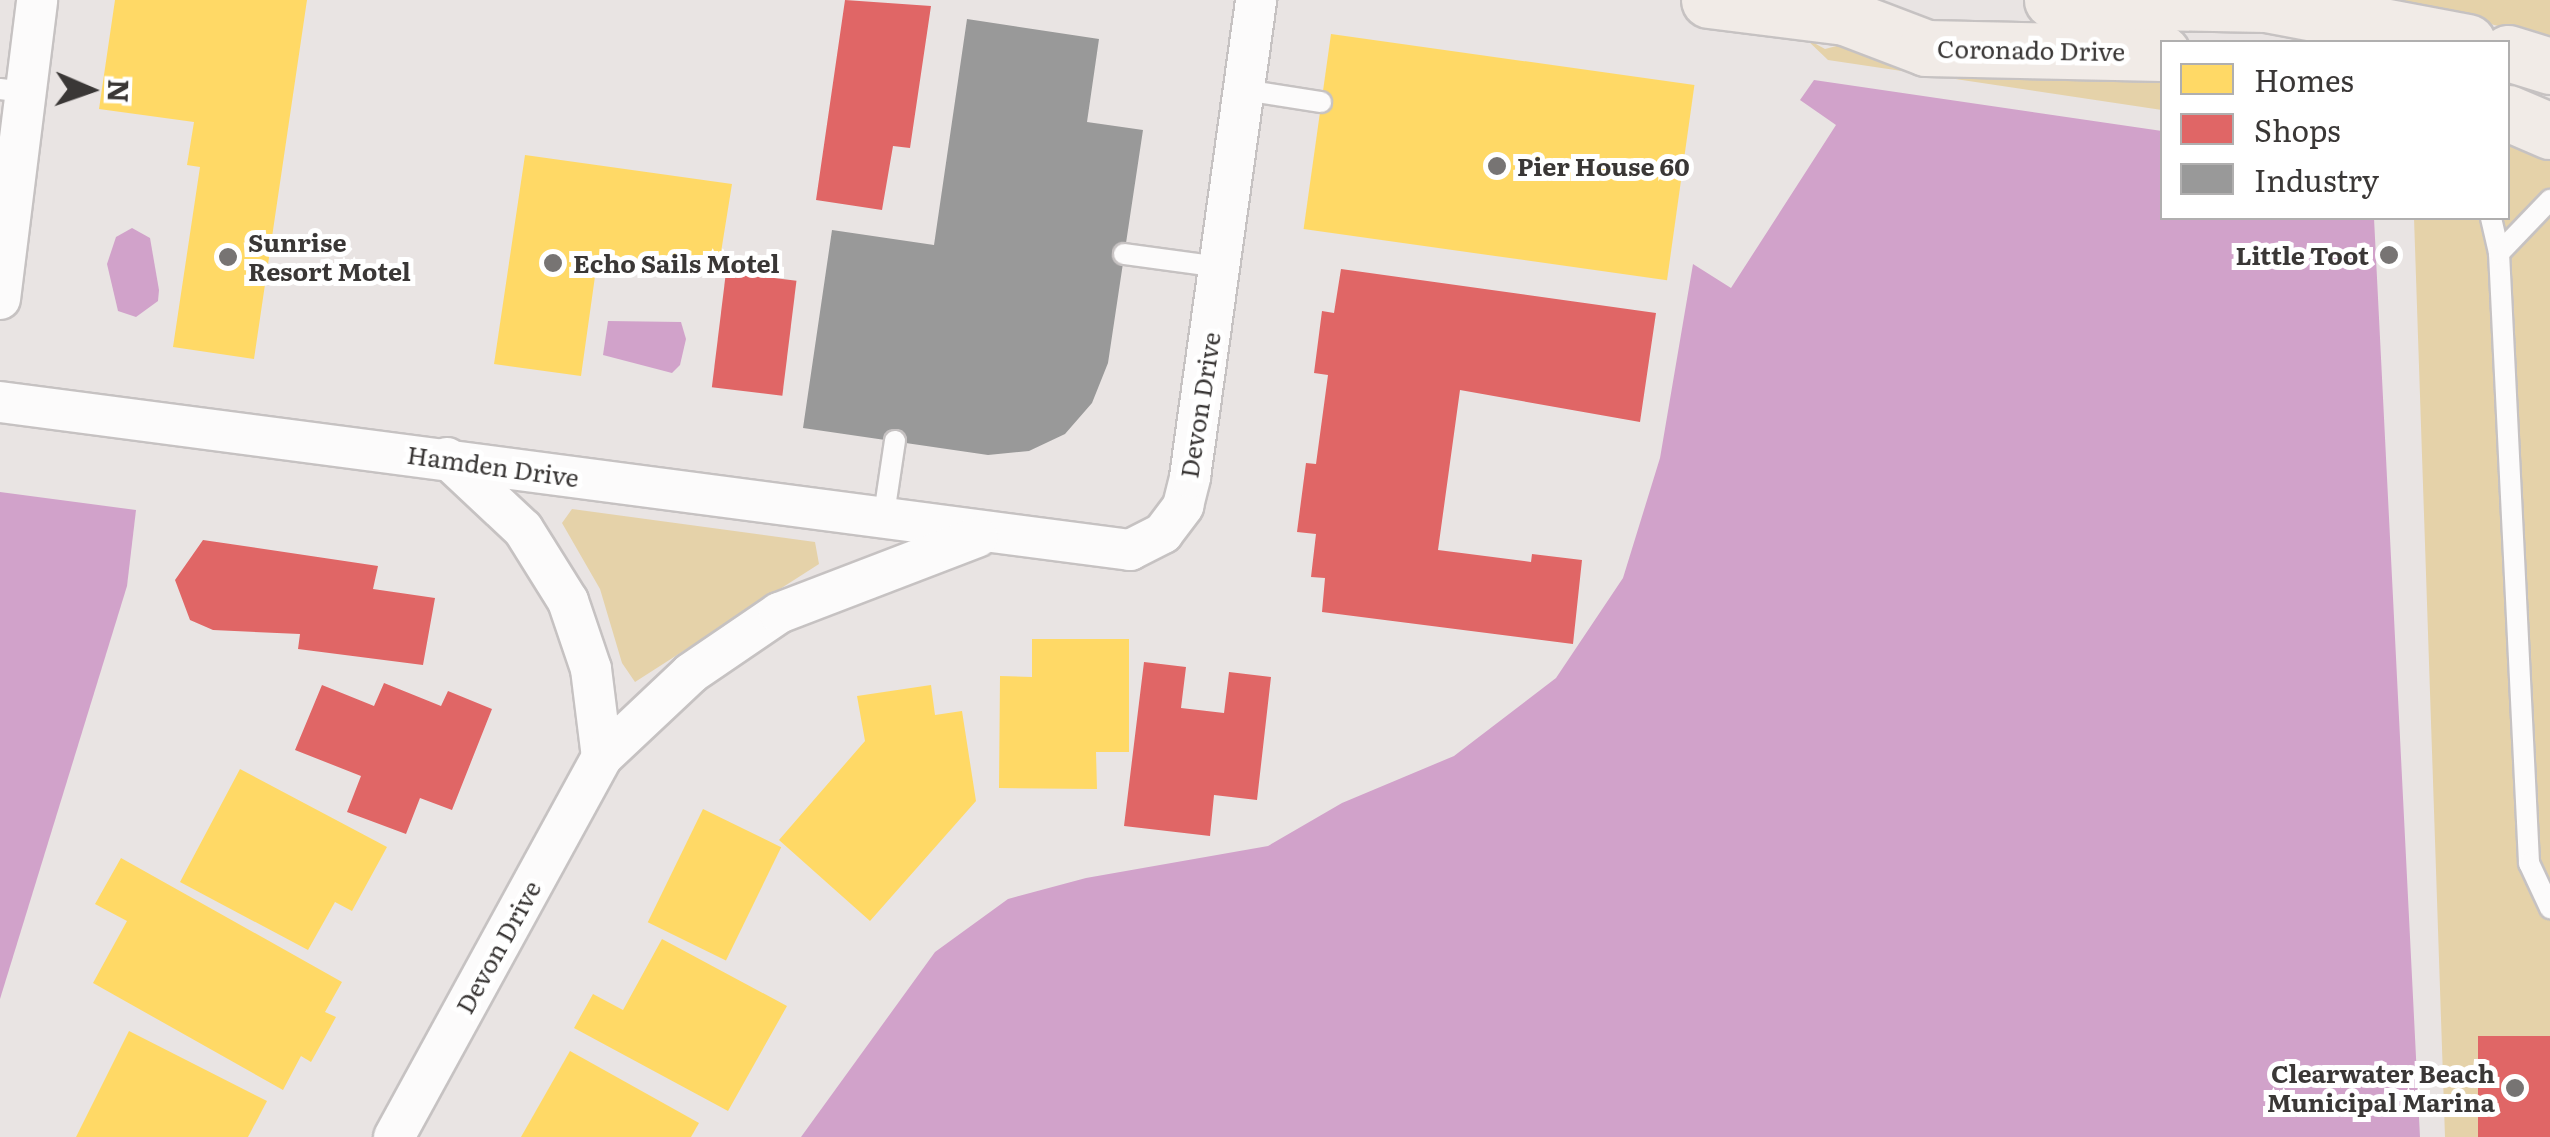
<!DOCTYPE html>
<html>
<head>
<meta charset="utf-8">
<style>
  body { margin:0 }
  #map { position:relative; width:2550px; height:1137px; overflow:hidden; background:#e9e4e3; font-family:Literata,serif }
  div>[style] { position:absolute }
  .green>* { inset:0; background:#e5d2a9 }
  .water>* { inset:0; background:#d1a2ca }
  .homes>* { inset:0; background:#ffd966; transform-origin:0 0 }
  .shops>* { inset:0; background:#e06666; transform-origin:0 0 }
  .industry>* { inset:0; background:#999 }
  .roads { filter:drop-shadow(2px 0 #c6c2c2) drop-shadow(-2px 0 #c6c2c2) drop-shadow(0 2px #c6c2c2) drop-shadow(0 -2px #c6c2c2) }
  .lane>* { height:20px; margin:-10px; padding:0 10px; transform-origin:10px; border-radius:10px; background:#fcfbfb }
  .street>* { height:40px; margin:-20px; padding:0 20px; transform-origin:20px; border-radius:20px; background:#fcfbfb }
  .primary>* { height:55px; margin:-27.5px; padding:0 27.5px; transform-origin:27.5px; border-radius:27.5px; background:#f1ebe7 }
  .dots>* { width:28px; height:28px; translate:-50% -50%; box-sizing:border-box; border:5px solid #fff; border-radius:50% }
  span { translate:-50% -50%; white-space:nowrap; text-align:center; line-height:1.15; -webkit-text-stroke:10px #fff; paint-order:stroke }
  .street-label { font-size:25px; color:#3a3736 }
  .poi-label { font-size:25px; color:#3a3736; font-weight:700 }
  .left { translate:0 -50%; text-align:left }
  .right { translate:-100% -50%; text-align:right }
  .legend { position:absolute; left:2160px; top:40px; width:350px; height:180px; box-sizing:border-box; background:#fff; border:2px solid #b0afaf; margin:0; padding:12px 18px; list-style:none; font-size:30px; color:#3a3736 }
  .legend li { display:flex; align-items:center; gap:20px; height:50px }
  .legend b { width:50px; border:2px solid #b0afaf }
  .north { position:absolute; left:40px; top:40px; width:100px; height:100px; -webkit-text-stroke:8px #fff; paint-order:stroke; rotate:92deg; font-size:28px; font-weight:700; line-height:40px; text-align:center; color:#3a3736 }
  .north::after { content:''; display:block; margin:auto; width:35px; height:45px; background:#3a3736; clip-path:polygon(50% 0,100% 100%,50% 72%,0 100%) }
</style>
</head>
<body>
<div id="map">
  <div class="green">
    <i style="clip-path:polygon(2395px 0,2550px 0,2550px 50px,2534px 35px)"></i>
    <i style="clip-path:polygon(1805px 38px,1825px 49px,1844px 44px,2162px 78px,2162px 110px,1828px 60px)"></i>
    <i style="clip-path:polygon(2508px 142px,2550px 160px,2550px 1137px,2445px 1137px,2414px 218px,2508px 218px)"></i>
    <i style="clip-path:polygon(572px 509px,815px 542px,819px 564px,635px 682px,622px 663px,600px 589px,562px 523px)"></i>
  </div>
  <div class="water">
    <i style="clip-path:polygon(1814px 80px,2162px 131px,2162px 218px,2374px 218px,2420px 1137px,801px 1137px,935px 952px,1008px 899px,1086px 878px,1268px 846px,1342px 803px,1454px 756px,1556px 678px,1623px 578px,1660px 458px,1693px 264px,1731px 288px,1836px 125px,1800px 100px)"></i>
    <i style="clip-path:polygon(132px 228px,150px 238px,159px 290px,158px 301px,136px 317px,118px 311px,107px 264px,116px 237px)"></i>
    <i style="clip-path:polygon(608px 321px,681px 322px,686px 339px,680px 365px,672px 373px,603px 355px)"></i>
    <i style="clip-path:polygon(0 492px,136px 510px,127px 586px,0 999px)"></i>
  </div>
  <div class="homes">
    <i style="clip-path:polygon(115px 0,307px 0,254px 359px,173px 347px,200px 167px,187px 165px,194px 122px,99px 109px)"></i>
    <i style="left:1331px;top:34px;width:367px;height:197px;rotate:8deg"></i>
    <i style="clip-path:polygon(525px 155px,732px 184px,718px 271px,598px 255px,581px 376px,494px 364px)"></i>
    <i style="clip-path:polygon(1032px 639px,1129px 639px,1129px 752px,1096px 752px,1097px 789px,999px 788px,1000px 676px,1032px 677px)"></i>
    <i style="clip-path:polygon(931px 685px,935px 715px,962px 711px,976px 801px,870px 921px,779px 840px,865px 741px,857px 696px)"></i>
    <i style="clip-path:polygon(240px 769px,387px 847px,352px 911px,335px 902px,308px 950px,180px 882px)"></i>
    <i style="left:703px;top:809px;width:87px;height:126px;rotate:26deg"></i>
    <i style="clip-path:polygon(121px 858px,342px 982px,325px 1012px,336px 1017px,311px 1062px,301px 1056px,283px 1090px,93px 983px,127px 921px,95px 904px)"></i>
    <i style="clip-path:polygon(662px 939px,787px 1006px,728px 1111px,574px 1028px,593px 994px,623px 1010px)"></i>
    <i style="clip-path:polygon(129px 1031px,267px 1101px,248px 1137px,76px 1137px)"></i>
    <i style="clip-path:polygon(570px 1051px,699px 1123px,691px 1137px,521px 1137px)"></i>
  </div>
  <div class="shops">
    <i style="clip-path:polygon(845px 0,931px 6px,910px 148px,893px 146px,882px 210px,816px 200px)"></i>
    <i style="clip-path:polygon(1341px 269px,1656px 313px,1640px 422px,1460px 390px,1438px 550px,1531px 562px,1532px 554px,1582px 560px,1573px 644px,1322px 612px,1325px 578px,1311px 577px,1316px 534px,1297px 532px,1306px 463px,1316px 464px,1328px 375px,1314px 373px,1322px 311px,1334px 313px)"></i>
    <i style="left:726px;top:272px;width:71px;height:116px;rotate:7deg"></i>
    <i style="clip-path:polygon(203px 540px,378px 566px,373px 589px,435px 598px,423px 665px,298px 649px,300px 634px,213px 630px,190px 620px,175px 580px)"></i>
    <i style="clip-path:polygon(1144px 662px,1186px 667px,1181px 708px,1224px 713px,1229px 672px,1271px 677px,1257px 800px,1214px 795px,1210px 836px,1124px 826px)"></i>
    <i style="clip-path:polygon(384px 683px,441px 706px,448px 691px,492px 709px,452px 810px,420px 798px,406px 834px,347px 812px,361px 776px,295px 750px,322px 685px,374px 706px)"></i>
    <i style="left:2550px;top:1036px;width:101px;height:72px;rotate:90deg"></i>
  </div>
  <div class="industry">
    <i style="clip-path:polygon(967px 19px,1099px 39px,1087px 122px,1143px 130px,1108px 363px,1092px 403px,1065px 434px,1029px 451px,988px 455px,803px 428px,832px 230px,934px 245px)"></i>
  </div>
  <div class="roads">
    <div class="lane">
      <i style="left:0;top:89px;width:25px;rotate:7deg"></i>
      <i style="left:1244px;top:90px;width:78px;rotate:8.9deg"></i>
      <i style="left:2491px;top:218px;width:36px;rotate:77deg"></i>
      <i style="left:2499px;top:253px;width:611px;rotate:87.18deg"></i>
      <i style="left:2529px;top:863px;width:50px;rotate:65deg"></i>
      <i style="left:2499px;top:253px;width:74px;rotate:-46.1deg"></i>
      <i style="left:1124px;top:254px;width:97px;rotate:7.7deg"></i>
      <i style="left:883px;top:521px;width:81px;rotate:-81.5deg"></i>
    </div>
    <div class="street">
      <i style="left:0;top:299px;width:301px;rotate:-82.9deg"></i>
      <i style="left:0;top:402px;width:1140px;rotate:7.46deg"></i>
      <i style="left:1130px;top:550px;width:37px;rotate:-27deg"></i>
      <i style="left:1163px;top:533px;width:34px;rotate:-53deg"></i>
      <i style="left:1183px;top:506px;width:30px;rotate:-76deg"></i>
      <i style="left:1190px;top:477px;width:482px;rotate:-82.1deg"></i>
      <i style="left:447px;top:458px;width:104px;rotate:43.1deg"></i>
      <i style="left:523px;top:529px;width:85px;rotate:58deg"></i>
      <i style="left:568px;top:601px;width:72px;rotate:71.3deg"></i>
      <i style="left:591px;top:669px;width:89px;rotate:82.9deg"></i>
      <i style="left:394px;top:1137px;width:433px;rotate:-61.3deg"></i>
      <i style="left:602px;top:757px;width:122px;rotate:-43.3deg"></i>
      <i style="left:691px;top:673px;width:107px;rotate:-34.3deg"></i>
      <i style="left:779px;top:613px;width:212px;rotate:-21deg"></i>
    </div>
    <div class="primary">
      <i style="left:1709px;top:0;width:137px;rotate:7.1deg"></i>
      <i style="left:1845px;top:17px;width:87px;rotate:20.9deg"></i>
      <i style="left:1926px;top:48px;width:236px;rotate:1.2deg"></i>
      <i style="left:2052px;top:0;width:214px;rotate:1.1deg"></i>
      <i style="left:2266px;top:4px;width:205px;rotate:10.7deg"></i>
      <i style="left:2508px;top:53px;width:44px;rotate:17.2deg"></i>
      <i style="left:2508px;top:113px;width:46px;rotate:23.2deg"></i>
    </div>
  </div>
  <div class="dots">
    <i style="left:1497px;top:166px;background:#777473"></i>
    <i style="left:2389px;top:255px;background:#777473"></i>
    <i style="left:228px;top:257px;background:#777473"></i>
    <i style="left:553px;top:263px;background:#777473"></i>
    <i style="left:2515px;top:1088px;background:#777473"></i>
  </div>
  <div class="street-label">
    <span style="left:2031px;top:50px;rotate:1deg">Coronado Drive</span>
    <span style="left:1200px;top:405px;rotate:-81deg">Devon Drive</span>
    <span style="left:493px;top:466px;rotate:8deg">Hamden Drive</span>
    <span style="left:498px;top:947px;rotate:-61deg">Devon Drive</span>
  </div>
  <div class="poi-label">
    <span class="left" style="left:1517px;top:166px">Pier House 60</span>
    <span class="left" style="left:248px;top:257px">Sunrise<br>Resort Motel</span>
    <span class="right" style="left:2369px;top:255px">Little Toot</span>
    <span class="left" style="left:573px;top:263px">Echo Sails Motel</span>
    <span class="right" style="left:2495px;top:1088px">Clearwater Beach<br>Municipal Marina</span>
  </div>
  <ul class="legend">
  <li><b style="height:28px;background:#ffd966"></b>Homes</li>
  <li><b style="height:28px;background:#e06666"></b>Shops</li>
  <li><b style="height:28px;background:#999"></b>Industry</li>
  </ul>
  <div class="north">N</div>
</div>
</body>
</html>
